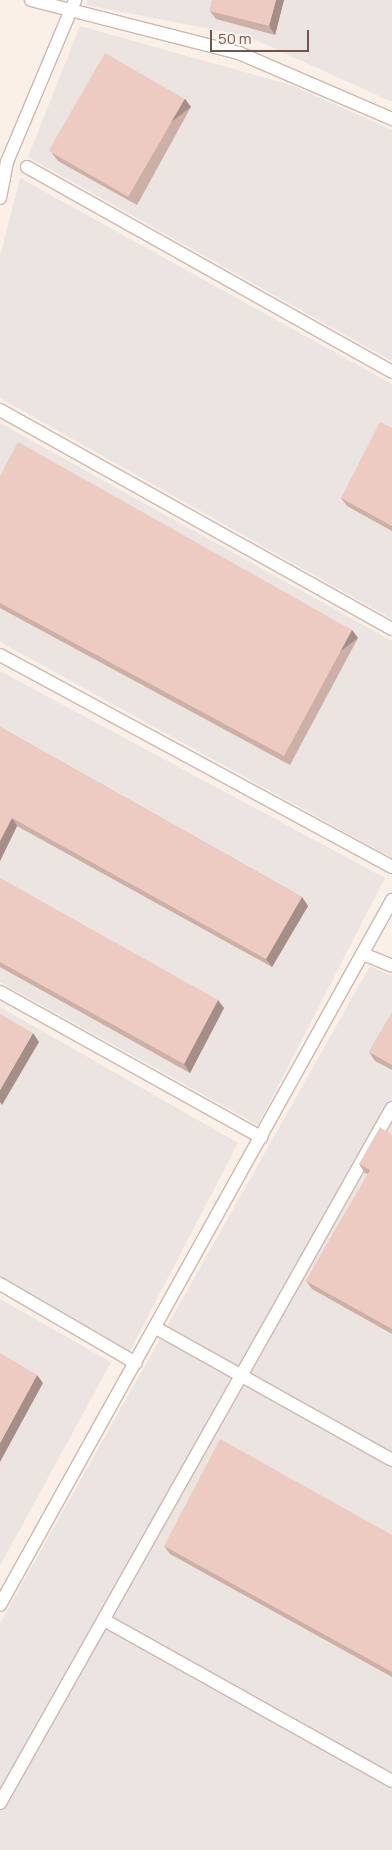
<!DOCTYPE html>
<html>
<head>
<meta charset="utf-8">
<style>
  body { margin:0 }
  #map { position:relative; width:392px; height:1850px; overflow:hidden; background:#faf0e8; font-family:Manrope,sans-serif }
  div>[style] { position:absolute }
  .industrial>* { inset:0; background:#ebe4e1 }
  .roads { filter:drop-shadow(1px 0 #cdb8b2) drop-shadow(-1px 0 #cdb8b2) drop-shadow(0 1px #cdb8b2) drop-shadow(0 -1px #cdb8b2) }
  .minor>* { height:12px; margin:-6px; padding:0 6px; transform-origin:6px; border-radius:6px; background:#fff }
  .wall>* { inset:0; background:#ccafa7 }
  .shaded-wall>* { inset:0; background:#a68e88; transform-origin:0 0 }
  .building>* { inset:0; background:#edcbc2; transform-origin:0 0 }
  span { translate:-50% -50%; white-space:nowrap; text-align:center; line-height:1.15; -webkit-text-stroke:4px #fdf4ee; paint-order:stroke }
  .scale { position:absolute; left:210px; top:30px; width:99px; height:22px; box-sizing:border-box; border:2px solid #72544e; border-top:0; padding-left:6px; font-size:15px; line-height:18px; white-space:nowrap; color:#72544e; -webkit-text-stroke:4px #fdf4ee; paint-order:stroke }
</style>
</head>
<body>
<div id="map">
  <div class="industrial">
    <i style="clip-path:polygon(87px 0,392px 0,392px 102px,247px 36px,86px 5px)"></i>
    <i style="clip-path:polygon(80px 26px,291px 85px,392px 130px,392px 361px,28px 157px)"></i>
    <i style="clip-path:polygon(20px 178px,392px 384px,392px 619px,0 398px,0 256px)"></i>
    <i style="clip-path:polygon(0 423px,392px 641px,392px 858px,0 642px)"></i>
    <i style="clip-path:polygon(0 671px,385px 878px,258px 1125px,0 982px)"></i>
    <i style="clip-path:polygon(370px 966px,392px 976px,392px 1850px,0 1850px,0 1623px)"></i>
    <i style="clip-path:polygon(0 1007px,238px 1143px,130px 1351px,0 1276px)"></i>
    <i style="clip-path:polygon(0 1299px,111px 1362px,0 1566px)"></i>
  </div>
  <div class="roads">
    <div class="minor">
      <i style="left:31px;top:0;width:215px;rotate:14.3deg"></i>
      <i style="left:239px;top:53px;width:167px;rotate:23.3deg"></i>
      <i style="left:27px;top:167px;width:419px;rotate:29.3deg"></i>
      <i style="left:0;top:198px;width:37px;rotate:-79deg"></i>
      <i style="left:7px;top:162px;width:176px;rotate:-67.2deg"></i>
      <i style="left:0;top:410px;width:449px;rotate:29.2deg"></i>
      <i style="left:0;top:655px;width:446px;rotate:28.4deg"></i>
      <i style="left:363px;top:954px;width:31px;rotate:22deg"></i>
      <i style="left:0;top:992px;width:299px;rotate:29.1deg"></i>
      <i style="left:0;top:1284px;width:157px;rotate:30.2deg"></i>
      <i style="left:156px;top:1328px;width:270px;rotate:29.2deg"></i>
      <i style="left:0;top:1605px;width:807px;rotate:-60.92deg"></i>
      <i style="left:104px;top:1620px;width:330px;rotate:29.2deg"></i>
      <i style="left:0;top:1803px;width:798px;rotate:-60.58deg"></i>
    </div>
  </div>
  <div class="wall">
    <i style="clip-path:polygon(212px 0,284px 0,275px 35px,216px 19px,210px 11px)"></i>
    <i style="clip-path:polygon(185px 99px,191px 107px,137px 205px,58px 161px,52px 153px)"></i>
    <i style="clip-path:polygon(392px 428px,392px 531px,347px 506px,341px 498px)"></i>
    <i style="clip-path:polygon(0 476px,352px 630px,358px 638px,290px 765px,0 608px)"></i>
    <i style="clip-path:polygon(0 727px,302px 897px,308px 906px,272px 967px,17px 826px,0 861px)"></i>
    <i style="clip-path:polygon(0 878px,224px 1008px,190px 1073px,0 967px)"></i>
    <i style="clip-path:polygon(392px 1013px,392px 1070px,375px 1061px,369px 1052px)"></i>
    <i style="clip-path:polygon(392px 1135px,392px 1334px,312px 1289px,306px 1281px,368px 1174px,365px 1173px,359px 1164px)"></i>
    <i style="clip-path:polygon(392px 1535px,392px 1677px,170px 1554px,164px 1546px)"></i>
  </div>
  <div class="shaded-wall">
    <i style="clip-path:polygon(276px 0,284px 0,275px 35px,269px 26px)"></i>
    <i style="left:185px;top:99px;width:10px;height:111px;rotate:53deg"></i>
    <i style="left:352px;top:630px;width:10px;height:143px;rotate:53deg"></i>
    <i style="clip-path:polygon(12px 818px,17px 826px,0 861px,0 841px)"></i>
    <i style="clip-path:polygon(302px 897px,308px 906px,272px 967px,266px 959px)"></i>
    <i style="clip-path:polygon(218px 1000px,224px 1008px,190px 1073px,184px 1064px)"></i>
    <i style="clip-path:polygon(33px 1033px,39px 1042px,2px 1105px,0 1102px,0 1090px)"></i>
    <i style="clip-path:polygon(37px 1375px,43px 1383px,0 1462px,0 1443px)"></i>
  </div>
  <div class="building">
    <i style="clip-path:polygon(212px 0,276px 0,269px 26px,210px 11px)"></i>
    <i style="left:105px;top:53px;width:92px;height:113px;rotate:30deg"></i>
    <i style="clip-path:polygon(380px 422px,392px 428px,392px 526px,341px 498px)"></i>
    <i style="clip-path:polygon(18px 442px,352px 630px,284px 756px,0 603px,0 476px)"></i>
    <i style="clip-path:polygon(0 727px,302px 897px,266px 959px,12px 818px,0 841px)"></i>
    <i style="clip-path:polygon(0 878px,218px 1000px,184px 1064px,0 962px)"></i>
    <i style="clip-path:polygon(392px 1013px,392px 1065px,369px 1052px)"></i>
    <i style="clip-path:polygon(0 1014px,33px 1033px,0 1090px)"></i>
    <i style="clip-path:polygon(380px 1127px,392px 1135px,392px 1329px,306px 1281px,370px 1170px,359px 1164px)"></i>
    <i style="clip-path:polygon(0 1353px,37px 1375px,0 1443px)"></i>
    <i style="clip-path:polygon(220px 1439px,392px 1535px,392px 1672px,164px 1546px)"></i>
  </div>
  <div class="scale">50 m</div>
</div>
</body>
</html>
